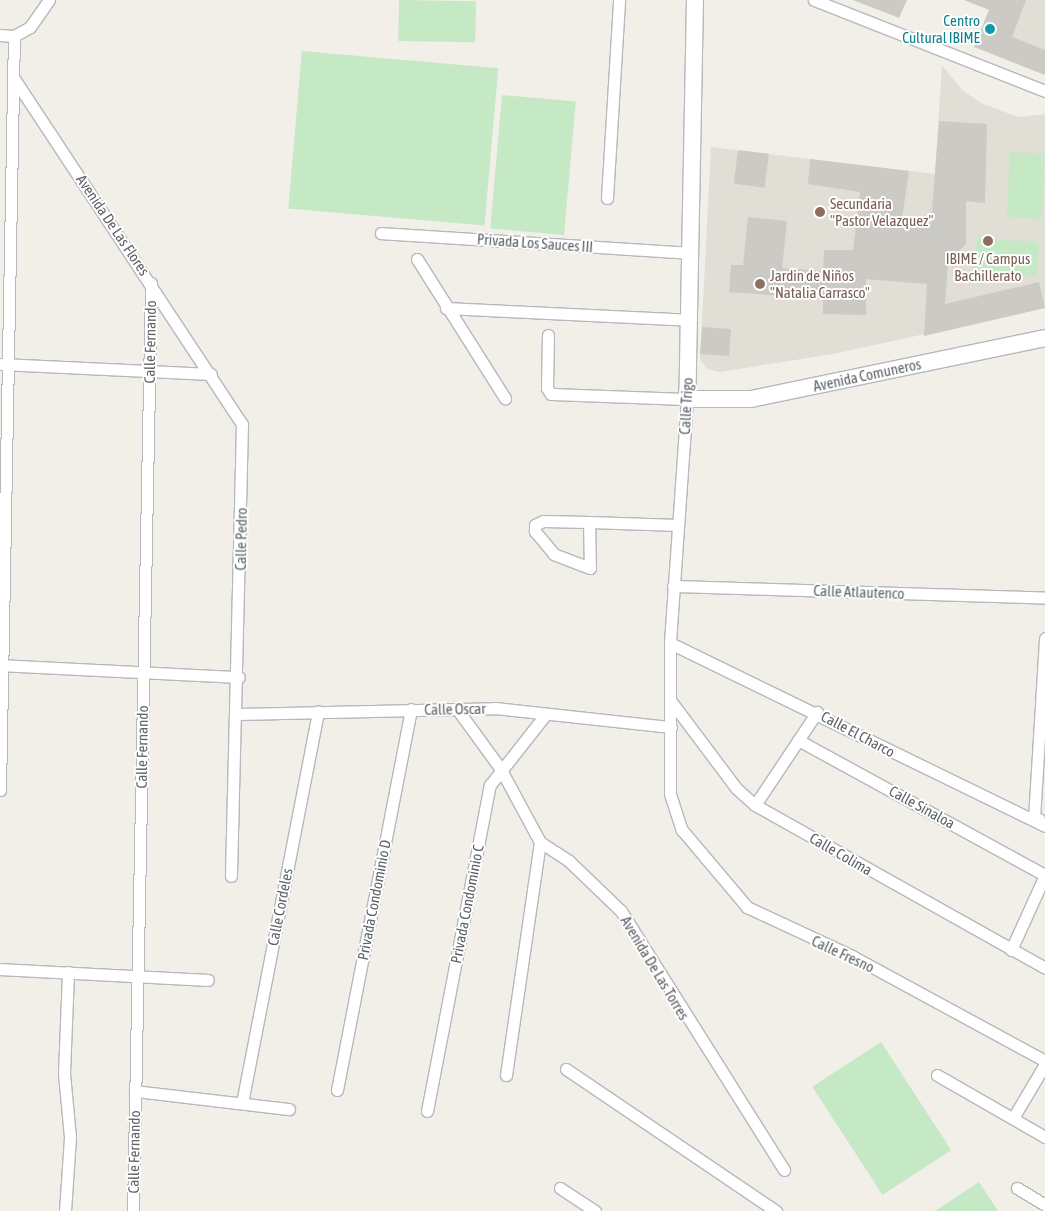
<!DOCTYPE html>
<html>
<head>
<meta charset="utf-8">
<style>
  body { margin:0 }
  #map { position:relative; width:1045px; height:1211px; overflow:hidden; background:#f1efe8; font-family:"Asap Condensed",sans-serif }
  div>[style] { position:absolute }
  .education>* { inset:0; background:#e1ded6 }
  .green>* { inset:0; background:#c5e8c5; transform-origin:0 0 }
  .building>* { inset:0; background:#cccac5; transform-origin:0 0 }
  .roads { filter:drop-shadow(1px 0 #b5b8bc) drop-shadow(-1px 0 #b5b8bc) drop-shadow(0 1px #b5b8bc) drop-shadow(0 -1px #b5b8bc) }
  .street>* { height:11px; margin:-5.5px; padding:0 5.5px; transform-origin:5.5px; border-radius:5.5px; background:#fff }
  .secondary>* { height:16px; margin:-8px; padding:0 8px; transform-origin:8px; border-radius:8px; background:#fff }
  .dots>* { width:14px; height:14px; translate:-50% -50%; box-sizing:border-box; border:2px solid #fff; border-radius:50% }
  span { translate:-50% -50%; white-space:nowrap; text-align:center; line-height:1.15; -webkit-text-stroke:4px #fff; paint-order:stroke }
  .culture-label { font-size:15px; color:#0d838f }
  .right { translate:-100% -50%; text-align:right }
  .education-label { font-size:15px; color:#785e54 }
  .left { translate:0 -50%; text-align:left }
  .street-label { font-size:15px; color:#5f6368 }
</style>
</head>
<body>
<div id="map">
  <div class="education">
    <i style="clip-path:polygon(1009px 0,1045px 0,1045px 75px,990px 53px)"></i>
    <i style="clip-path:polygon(942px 65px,962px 90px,981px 103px,1018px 117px,1045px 114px,1045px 308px,833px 354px,720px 372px,707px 369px,700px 360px,711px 147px,935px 174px)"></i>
  </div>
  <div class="green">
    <i style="left:399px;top:0;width:77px;height:41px;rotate:1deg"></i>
    <i style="left:302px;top:51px;width:197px;height:158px;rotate:5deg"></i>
    <i style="left:502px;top:95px;width:74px;height:134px;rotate:5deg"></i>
    <i style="left:1010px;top:152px;width:35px;height:65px;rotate:3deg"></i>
    <i style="left:977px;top:238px;width:62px;height:35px;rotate:4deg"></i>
    <i style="left:881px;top:1042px;width:129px;height:82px;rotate:57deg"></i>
    <i style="clip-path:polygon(979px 1182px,998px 1211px,935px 1211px)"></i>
  </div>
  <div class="building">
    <i style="clip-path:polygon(853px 0,907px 0,899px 18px)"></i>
    <i style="clip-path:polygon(964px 0,1026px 0,1012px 37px,1045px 50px,1045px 75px,974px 47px,989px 10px)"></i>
    <i style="clip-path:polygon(939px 121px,987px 124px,985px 203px,966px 201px,966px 244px,958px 252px,949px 251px,945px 304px,1039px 282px,1045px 308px,924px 336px,927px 284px,866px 279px,866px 315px,823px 314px,823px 299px,729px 292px,731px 265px,743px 265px,748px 217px,787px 221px,782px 268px,823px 271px,824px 250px,853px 250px,860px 192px,808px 184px,810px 159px,909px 171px,902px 219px,931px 223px)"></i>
    <i style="left:738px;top:150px;width:31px;height:34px;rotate:7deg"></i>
    <i style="left:702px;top:327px;width:29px;height:27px;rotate:4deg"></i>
  </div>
  <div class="roads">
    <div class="street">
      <i style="left:814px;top:0;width:248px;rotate:21.5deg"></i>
      <i style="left:0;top:35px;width:14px;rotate:4deg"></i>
      <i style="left:14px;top:36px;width:18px;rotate:-29deg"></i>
      <i style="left:30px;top:27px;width:33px;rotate:-55deg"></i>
      <i style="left:13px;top:77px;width:416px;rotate:56.6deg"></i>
      <i style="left:242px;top:424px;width:452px;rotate:91.4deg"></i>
      <i style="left:607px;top:198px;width:198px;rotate:-86.5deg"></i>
      <i style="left:381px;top:233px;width:310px;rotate:3.7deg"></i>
      <i style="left:417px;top:259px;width:165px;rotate:57.7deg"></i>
      <i style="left:446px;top:308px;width:242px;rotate:2.8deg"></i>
      <i style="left:548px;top:335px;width:53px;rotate:91.1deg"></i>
      <i style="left:547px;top:388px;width:7px;rotate:56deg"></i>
      <i style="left:551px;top:394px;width:136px;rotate:2.1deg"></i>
      <i style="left:687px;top:399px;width:245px;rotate:94deg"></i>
      <i style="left:670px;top:643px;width:151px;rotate:90deg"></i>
      <i style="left:670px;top:794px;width:38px;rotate:72deg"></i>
      <i style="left:682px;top:830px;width:101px;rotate:49.8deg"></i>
      <i style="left:747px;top:907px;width:116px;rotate:25deg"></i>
      <i style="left:852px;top:956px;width:220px;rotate:28.5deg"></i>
      <i style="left:1px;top:364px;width:210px;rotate:2.7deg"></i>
      <i style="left:589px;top:522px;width:46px;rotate:88.8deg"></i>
      <i style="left:590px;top:568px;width:39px;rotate:-159deg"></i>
      <i style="left:554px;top:554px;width:30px;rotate:-130deg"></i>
      <i style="left:535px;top:531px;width:6px;rotate:-90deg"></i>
      <i style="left:535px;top:525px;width:9px;rotate:-27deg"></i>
      <i style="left:543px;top:521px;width:46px;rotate:1.2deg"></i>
      <i style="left:589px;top:522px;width:89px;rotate:1.9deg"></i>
      <i style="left:673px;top:586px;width:372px;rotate:1.8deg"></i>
      <i style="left:670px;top:643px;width:417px;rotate:26deg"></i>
      <i style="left:0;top:665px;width:239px;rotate:2.9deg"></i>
      <i style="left:670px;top:700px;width:110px;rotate:53.1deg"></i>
      <i style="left:736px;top:788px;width:25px;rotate:42deg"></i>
      <i style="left:755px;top:805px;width:333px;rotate:29.3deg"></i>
      <i style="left:457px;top:709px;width:73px;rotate:53.9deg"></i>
      <i style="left:500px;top:768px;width:84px;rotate:61.6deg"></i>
      <i style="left:540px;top:842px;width:35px;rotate:33deg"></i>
      <i style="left:569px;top:861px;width:72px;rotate:43.9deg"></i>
      <i style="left:621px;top:911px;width:306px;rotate:57.8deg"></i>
      <i style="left:238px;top:714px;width:257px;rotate:-1.3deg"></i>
      <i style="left:495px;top:708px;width:177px;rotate:6.2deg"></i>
      <i style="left:798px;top:740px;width:281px;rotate:28.7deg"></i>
      <i style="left:0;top:790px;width:754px;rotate:-88.94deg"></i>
      <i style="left:755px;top:805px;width:112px;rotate:-56.3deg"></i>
      <i style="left:1039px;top:819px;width:5px;rotate:180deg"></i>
      <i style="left:1034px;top:819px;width:181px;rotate:-86.5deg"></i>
      <i style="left:1011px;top:950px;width:82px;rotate:-65.6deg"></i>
      <i style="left:0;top:969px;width:208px;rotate:3deg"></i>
      <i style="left:566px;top:1069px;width:254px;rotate:34.1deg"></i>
      <i style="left:506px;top:1075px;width:235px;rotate:-81.7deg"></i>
      <i style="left:937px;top:1075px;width:125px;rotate:29.9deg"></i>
      <i style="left:337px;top:1090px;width:388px;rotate:-79deg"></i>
      <i style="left:135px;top:1091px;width:155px;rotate:6.7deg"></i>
      <i style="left:242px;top:1103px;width:399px;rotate:-79deg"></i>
      <i style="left:427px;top:1111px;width:332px;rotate:-79.1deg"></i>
      <i style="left:490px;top:785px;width:89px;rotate:-51.8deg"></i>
      <i style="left:1013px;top:1118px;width:63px;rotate:-59.3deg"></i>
      <i style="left:560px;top:1188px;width:42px;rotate:33.3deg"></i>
      <i style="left:1017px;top:1188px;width:33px;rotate:31deg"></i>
      <i style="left:65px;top:1211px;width:74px;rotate:-86.1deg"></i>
      <i style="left:70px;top:1137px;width:64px;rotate:-95.4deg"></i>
      <i style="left:64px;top:1073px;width:101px;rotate:-87.7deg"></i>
      <i style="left:133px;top:1211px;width:928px;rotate:-88.89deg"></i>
    </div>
    <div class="secondary">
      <i style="left:695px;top:0;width:399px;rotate:91.1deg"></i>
      <i style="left:687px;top:399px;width:64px"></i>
      <i style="left:751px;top:399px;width:300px;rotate:-11.7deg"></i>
    </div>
  </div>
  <div class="dots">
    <i style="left:990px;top:29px;background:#0f9aa8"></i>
    <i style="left:820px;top:212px;background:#8d6e63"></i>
    <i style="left:988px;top:241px;background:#8d6e63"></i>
    <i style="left:760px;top:284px;background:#8d6e63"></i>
  </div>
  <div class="culture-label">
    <span class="right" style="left:980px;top:29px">Centro<br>Cultural IBIME</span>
  </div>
  <div class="education-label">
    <span class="left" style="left:830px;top:212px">Secundaria<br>"Pastor Velazquez"</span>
    <span style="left:988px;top:267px">IBIME / Campus<br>Bachillerato</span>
    <span class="left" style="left:770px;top:284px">Jardin de Niños<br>"Natalia Carrasco"</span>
  </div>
  <div class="street-label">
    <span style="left:113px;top:225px;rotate:56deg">Avenida De Las Flores</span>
    <span style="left:535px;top:243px;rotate:4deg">Privada Los Sauces III</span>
    <span style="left:150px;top:342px;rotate:-89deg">Calle Fernando</span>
    <span style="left:867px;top:375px;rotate:-12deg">Avenida Comuneros</span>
    <span style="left:686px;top:406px;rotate:-87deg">Calle Trigo</span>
    <span style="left:241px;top:539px;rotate:-89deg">Calle Pedro</span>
    <span style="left:859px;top:592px;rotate:2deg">Calle Atlautenco</span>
    <span style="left:455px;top:709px;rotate:-1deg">Calle Oscar</span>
    <span style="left:858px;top:734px;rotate:28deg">Calle El Charco</span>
    <span style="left:142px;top:747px;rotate:-89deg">Calle Fernando</span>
    <span style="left:922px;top:807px;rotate:29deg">Calle Sinaloa</span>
    <span style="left:841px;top:854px;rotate:30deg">Calle Colima</span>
    <span style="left:374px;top:900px;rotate:-79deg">Privada Condominio D</span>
    <span style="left:467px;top:904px;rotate:-79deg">Privada Condominio C</span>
    <span style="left:280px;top:907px;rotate:-79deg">Calle Cordeles</span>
    <span style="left:843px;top:954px;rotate:25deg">Calle Fresno</span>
    <span style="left:655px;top:968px;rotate:59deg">Avenida De Las Torres</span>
    <span style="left:134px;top:1152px;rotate:-89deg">Calle Fernando</span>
  </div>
</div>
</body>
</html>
